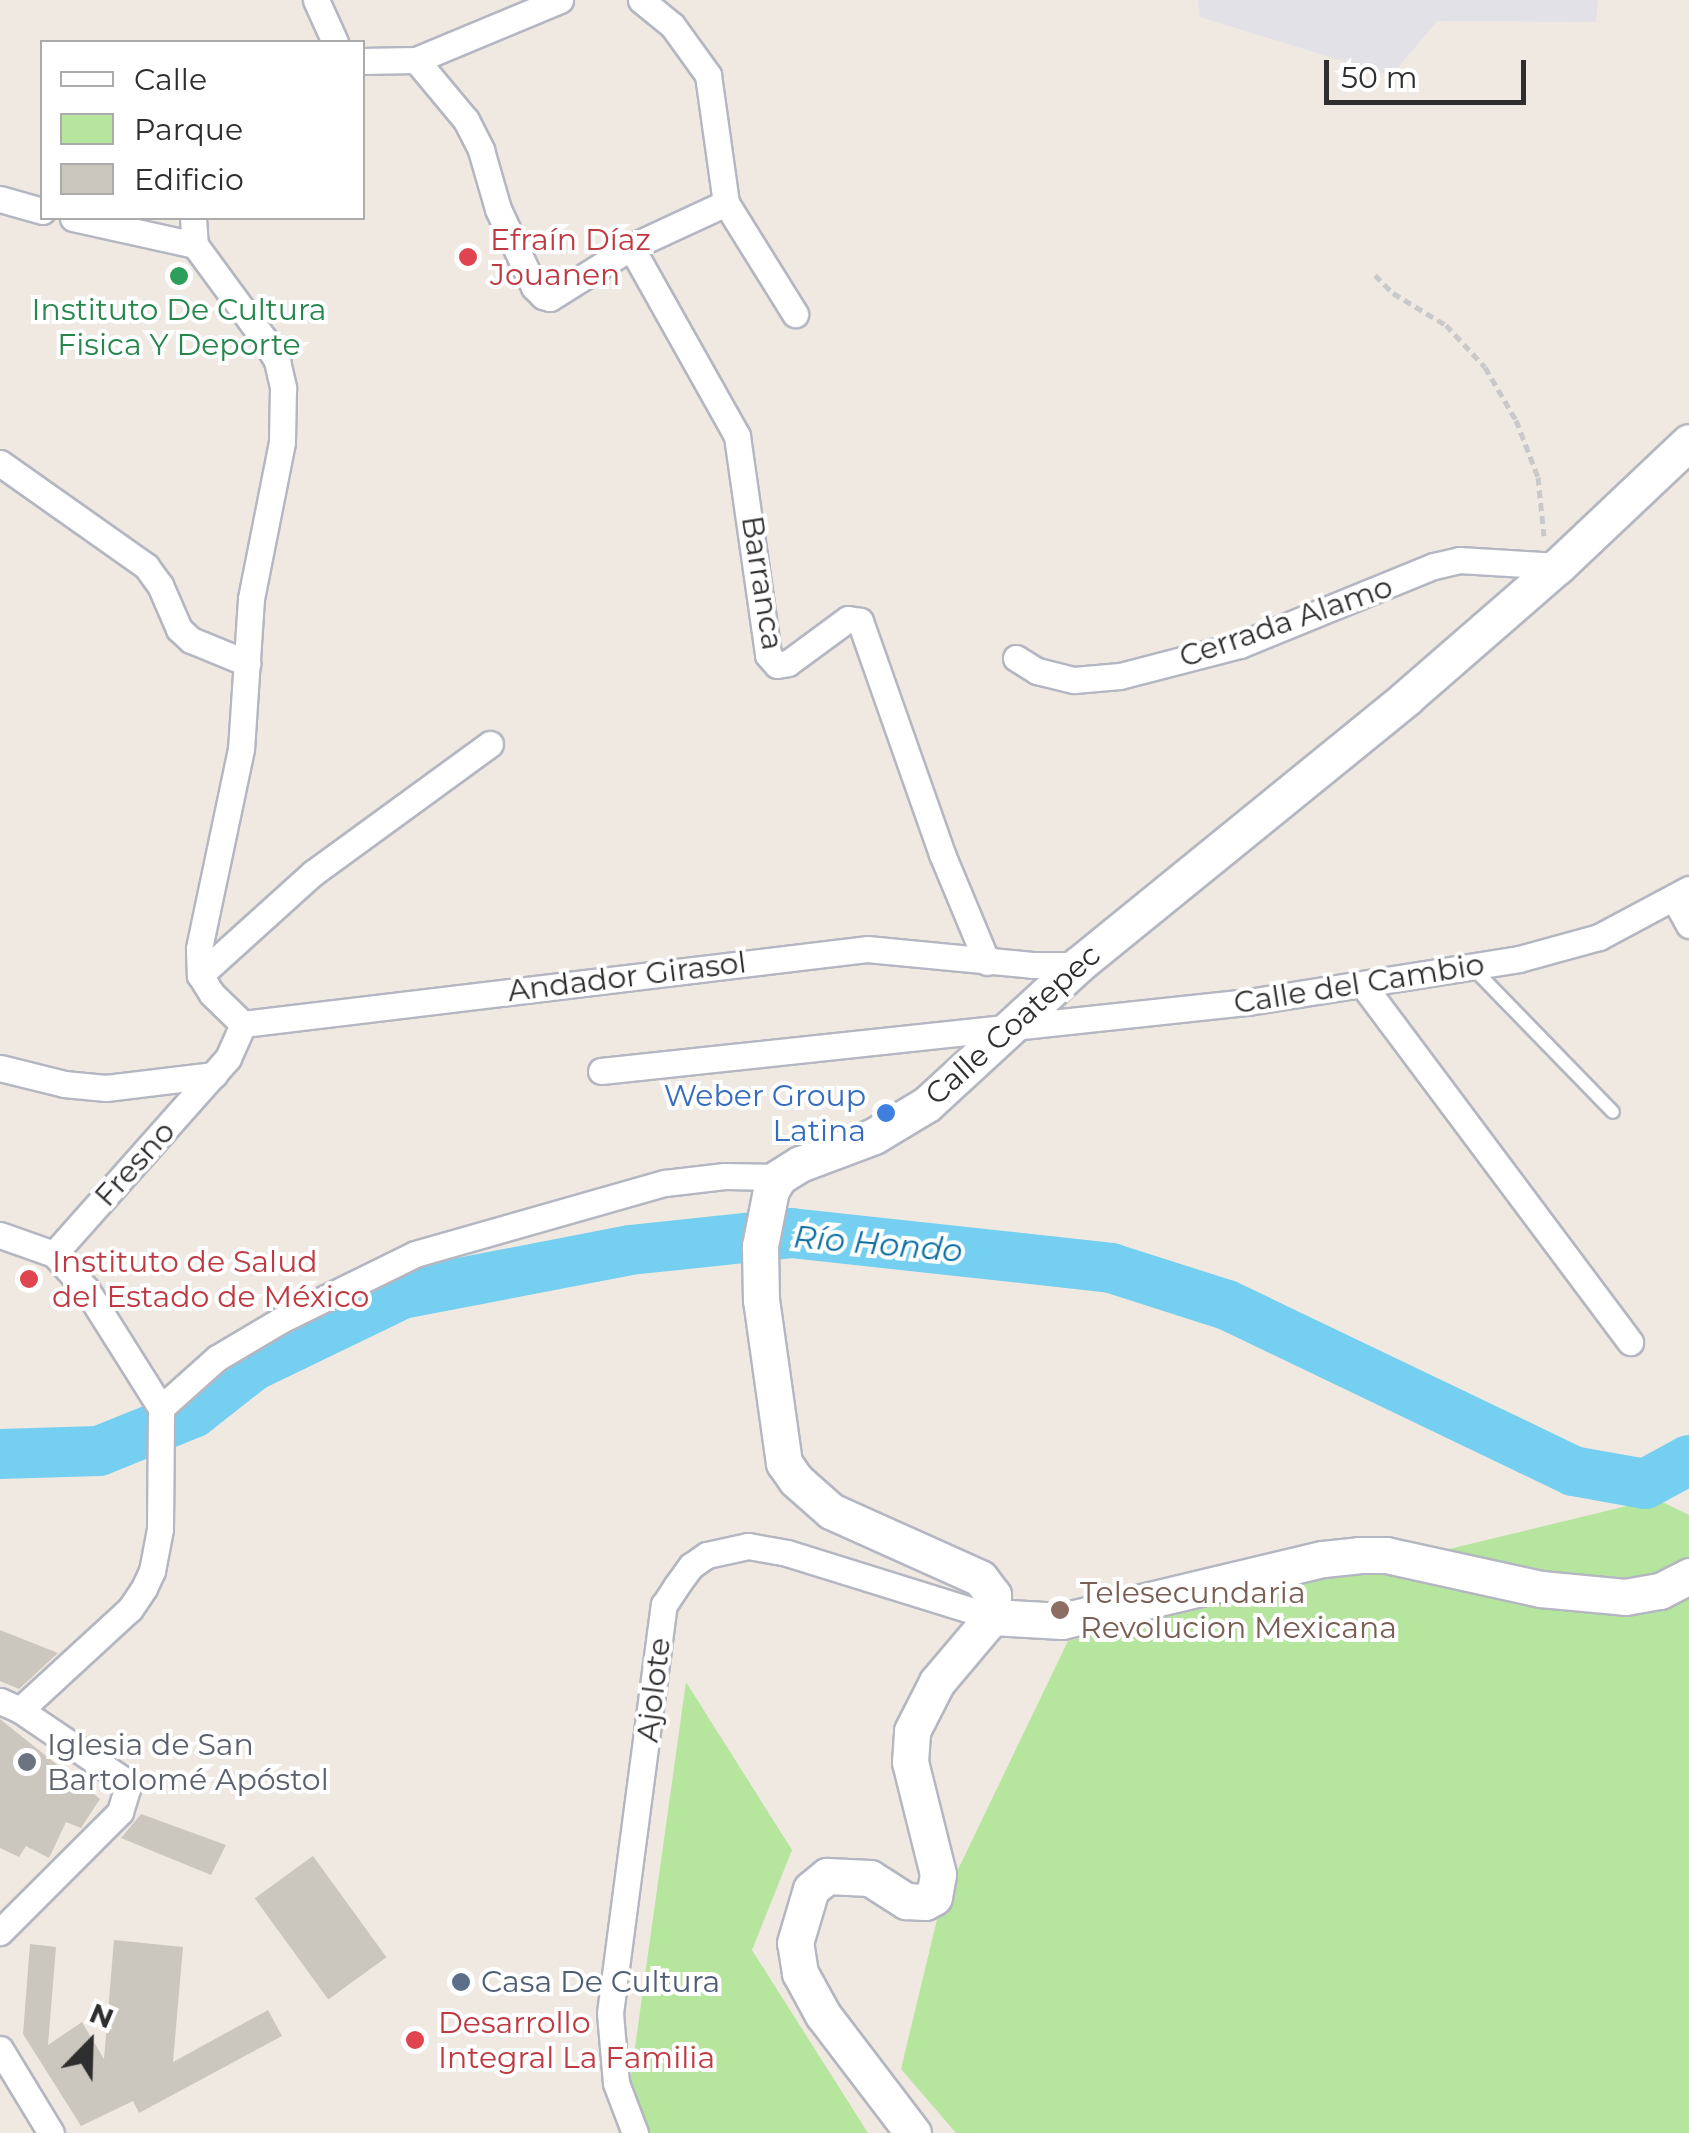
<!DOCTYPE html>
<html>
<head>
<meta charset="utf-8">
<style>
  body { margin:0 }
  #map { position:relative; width:1689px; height:2133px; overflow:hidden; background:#efe9e1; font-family:Montserrat,sans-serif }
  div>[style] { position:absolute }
  .industrial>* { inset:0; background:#e3e1e8 }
  .green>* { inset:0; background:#b6e59e }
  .river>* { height:50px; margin:-25px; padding:0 25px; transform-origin:25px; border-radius:25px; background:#75cff0 }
  .building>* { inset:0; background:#cbc7bf; transform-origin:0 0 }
  .path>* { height:5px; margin-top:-2.5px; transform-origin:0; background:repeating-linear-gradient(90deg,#c9c9c9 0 8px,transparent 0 13px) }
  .roads { filter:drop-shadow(2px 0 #b4b7c1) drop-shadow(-2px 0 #b4b7c1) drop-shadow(0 2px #b4b7c1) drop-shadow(0 -2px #b4b7c1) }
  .service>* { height:12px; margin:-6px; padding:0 6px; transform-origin:6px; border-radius:6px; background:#fff }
  .minor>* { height:25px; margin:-12.5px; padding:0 12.5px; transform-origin:12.5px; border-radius:12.5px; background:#fff }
  .secondary>* { height:35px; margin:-17.5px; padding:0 17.5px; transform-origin:17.5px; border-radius:17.5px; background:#fff }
  .dots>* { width:28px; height:28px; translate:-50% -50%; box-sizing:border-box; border:5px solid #fff; border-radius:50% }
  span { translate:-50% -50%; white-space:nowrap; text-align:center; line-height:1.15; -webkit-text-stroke:8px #fff; paint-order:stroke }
  .health-label { font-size:30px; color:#be3a42 }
  .left { translate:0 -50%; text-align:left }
  .leisure-label { font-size:30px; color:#27864d }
  .street-label { font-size:30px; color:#2e2e2e }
  .shop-label { font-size:30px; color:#366cbe }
  .right { translate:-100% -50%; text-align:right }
  .education-label { font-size:30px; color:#785e54 }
  .worship-label { font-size:30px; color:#5b616d }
  .service-label { font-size:30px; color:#4e5e75 }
  .water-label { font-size:32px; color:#0d6fa3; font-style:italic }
  .legend { position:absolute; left:40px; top:40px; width:325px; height:180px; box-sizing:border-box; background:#fff; border:2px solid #ababab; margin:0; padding:12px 18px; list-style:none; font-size:30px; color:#2e2e2e }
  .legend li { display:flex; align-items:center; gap:20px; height:50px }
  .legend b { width:50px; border:2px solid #ababab }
  .north { position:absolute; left:40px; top:1993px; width:100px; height:100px; -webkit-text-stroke:8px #fff; paint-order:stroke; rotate:23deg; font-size:28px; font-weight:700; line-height:40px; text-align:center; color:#2e2e2e }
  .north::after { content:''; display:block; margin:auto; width:35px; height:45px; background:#2e2e2e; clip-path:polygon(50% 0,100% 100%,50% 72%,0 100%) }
  .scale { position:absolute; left:1324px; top:60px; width:202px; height:45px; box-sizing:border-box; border:5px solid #2e2e2e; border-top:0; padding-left:12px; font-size:30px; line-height:35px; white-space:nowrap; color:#2e2e2e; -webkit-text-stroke:8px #fff; paint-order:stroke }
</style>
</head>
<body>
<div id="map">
  <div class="industrial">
    <i style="clip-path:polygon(1198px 0,1598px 0,1596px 22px,1437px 21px,1391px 76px,1200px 17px)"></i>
  </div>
  <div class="green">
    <i style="clip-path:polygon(1656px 1499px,1689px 1515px,1689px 2133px,956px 2133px,901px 2069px,940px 1907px,1068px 1641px)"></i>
    <i style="clip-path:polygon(686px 1682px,792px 1850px,752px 1950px,868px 2133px,623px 2133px)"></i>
  </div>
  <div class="river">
    <i style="left:0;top:1454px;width:99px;rotate:-1.7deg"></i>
    <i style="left:99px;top:1451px;width:101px;rotate:-22deg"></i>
    <i style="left:193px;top:1413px;width:76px;rotate:-38.1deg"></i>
    <i style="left:253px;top:1366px;width:165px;rotate:-25.8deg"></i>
    <i style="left:402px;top:1294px;width:232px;rotate:-10.9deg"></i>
    <i style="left:630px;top:1250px;width:162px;rotate:-6deg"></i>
    <i style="left:791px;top:1233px;width:322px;rotate:6.2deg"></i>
    <i style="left:1111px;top:1268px;width:122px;rotate:17.7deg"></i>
    <i style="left:1227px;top:1305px;width:384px;rotate:25.6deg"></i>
    <i style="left:1573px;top:1471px;width:73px;rotate:10.2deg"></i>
    <i style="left:1645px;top:1484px;width:50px;rotate:-28.6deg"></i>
  </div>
  <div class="building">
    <i style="clip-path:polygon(0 1630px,58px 1653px,19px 1689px,0 1681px)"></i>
    <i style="clip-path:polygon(0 1719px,100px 1799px,81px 1828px,66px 1822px,49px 1858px,26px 1846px,19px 1857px,0 1848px)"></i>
    <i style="clip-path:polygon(141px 1814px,226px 1845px,211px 1875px,121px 1838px)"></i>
    <i style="left:313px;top:1856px;width:125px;height:72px;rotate:54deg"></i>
    <i style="clip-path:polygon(114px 1940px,183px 1947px,173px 2062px,268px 2010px,282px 2036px,139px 2113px,133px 2101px,81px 2126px,23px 2034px,30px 1944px,56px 1947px,48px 2045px,82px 2022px,104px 2059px)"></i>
  </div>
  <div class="path">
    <i style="left:1375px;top:275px;width:25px;rotate:45deg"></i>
    <i style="left:1393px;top:293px;width:62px;rotate:31.1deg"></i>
    <i style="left:1446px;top:325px;width:57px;rotate:47.1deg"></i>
    <i style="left:1485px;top:367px;width:61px;rotate:59.7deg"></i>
    <i style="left:1516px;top:420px;width:61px;rotate:68.9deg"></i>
    <i style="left:1538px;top:477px;width:59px;rotate:84.2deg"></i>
  </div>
  <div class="roads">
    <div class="service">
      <i style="left:1472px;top:967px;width:202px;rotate:45.8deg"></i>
    </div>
    <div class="minor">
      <i style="left:316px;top:0;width:46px;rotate:65.7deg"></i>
      <i style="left:641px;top:0;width:40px;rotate:39deg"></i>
      <i style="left:672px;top:25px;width:62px;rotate:54.2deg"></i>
      <i style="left:708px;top:75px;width:129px;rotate:82deg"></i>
      <i style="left:726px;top:203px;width:131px;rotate:58.1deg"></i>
      <i style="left:416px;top:60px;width:78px;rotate:50.2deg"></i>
      <i style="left:466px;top:120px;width:34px;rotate:63deg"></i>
      <i style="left:481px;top:150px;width:61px;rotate:73.9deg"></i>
      <i style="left:498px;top:209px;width:86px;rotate:65.2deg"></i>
      <i style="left:534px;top:287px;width:13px;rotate:45deg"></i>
      <i style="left:543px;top:296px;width:7px;rotate:16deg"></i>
      <i style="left:550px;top:298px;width:96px;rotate:-32.2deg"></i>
      <i style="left:631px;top:247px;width:105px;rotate:-24.9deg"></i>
      <i style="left:362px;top:61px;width:54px;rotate:-1.1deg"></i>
      <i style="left:416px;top:60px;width:156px;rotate:-22.6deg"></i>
      <i style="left:0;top:199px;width:44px;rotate:15.9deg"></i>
      <i style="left:73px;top:218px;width:125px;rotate:12.5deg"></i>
      <i style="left:193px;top:218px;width:27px;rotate:86deg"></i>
      <i style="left:195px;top:245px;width:117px;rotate:53.7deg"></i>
      <i style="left:264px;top:339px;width:26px;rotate:59deg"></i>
      <i style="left:277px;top:361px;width:28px;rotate:77deg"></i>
      <i style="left:283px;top:388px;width:54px;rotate:91.1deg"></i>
      <i style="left:282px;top:442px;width:160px;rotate:101.2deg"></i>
      <i style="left:251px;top:599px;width:150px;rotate:93.8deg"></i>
      <i style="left:241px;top:749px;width:204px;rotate:101.9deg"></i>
      <i style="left:199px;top:949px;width:26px;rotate:88deg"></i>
      <i style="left:200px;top:975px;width:22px;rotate:58deg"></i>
      <i style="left:212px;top:994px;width:43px;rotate:44.1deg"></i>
      <i style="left:243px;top:1024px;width:628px;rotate:-6.85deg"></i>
      <i style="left:867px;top:949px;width:166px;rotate:5.5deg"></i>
      <i style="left:1032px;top:965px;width:46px"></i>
      <i style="left:631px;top:247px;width:217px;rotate:60.7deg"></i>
      <i style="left:737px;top:436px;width:221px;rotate:81.9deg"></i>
      <i style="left:768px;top:655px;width:13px;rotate:48deg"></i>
      <i style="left:777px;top:665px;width:11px;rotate:-10deg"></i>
      <i style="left:788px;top:663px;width:74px;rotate:-36.3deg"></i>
      <i style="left:848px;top:619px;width:12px;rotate:9deg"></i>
      <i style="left:860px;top:621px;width:247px;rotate:70.6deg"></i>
      <i style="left:942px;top:854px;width:117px;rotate:67.4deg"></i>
      <i style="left:0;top:463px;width:179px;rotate:35.2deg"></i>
      <i style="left:146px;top:566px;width:24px;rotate:54deg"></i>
      <i style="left:160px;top:585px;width:48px;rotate:66.6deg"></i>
      <i style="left:179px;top:629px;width:16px;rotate:43deg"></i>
      <i style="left:191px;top:640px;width:61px;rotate:22.3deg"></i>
      <i style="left:1016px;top:658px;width:25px;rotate:32deg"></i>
      <i style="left:1037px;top:671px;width:38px;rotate:14deg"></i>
      <i style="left:1074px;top:680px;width:46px;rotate:-5deg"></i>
      <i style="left:1120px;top:676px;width:124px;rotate:-14.5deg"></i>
      <i style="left:1240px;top:645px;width:209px;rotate:-22.2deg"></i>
      <i style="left:1434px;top:566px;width:26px;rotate:-13deg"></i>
      <i style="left:1459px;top:560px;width:99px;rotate:3.5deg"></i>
      <i style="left:1674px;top:898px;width:31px;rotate:61deg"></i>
      <i style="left:200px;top:975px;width:152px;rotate:-42.1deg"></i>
      <i style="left:313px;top:873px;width:219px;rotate:-36.1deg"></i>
      <i style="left:1363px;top:985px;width:446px;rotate:53.2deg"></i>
      <i style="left:0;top:1068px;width:66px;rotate:14deg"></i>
      <i style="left:64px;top:1084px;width:42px;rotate:5.4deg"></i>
      <i style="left:106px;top:1088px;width:109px;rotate:-6.9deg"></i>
      <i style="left:601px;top:1071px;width:651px;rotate:-6.09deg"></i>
      <i style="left:1248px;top:1002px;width:274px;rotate:-9deg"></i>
      <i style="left:1519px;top:959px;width:83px;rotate:-15.4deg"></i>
      <i style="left:1599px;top:937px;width:102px;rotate:-28.1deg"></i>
      <i style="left:0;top:1235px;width:57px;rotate:19.4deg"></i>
      <i style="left:54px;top:1254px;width:47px;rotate:47.6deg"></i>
      <i style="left:86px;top:1289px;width:141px;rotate:57.8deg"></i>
      <i style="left:54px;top:1254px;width:262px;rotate:-48.4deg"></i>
      <i style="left:228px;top:1058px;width:37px;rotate:-66deg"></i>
      <i style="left:0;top:1701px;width:22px;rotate:24deg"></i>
      <i style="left:20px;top:1710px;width:123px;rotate:34.1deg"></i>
      <i style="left:122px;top:1779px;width:11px;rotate:63deg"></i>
      <i style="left:127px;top:1789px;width:24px;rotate:107deg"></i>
      <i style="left:120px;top:1812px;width:170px;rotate:135deg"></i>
      <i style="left:20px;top:1710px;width:149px;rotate:-42.6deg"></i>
      <i style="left:130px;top:1609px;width:25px;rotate:-56deg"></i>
      <i style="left:144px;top:1588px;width:19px;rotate:-65deg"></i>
      <i style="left:152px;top:1571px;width:43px;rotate:-79.2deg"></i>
      <i style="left:160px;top:1529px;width:121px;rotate:-89.5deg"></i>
      <i style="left:161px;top:1408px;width:75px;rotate:-41.8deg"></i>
      <i style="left:217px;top:1358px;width:74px;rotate:-30.7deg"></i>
      <i style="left:281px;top:1320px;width:149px;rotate:-26.2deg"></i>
      <i style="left:415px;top:1254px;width:260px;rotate:-15.9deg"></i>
      <i style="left:665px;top:1183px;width:60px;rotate:-6.7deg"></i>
      <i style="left:725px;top:1176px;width:54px;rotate:1.1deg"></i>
      <i style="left:0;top:2049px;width:98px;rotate:58.7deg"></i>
      <i style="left:635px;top:2133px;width:53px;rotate:-110.8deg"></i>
      <i style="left:616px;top:2083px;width:70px;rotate:-94.9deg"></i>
      <i style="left:610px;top:2013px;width:412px;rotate:-82.5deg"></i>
      <i style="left:664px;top:1605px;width:24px;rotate:-57deg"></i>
      <i style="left:677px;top:1585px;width:24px;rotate:-54deg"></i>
      <i style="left:691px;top:1566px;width:19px;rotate:-35deg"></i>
      <i style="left:707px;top:1555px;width:42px;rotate:-12.4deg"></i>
      <i style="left:748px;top:1546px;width:40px;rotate:10deg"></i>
      <i style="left:787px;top:1553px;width:215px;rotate:17.3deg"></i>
    </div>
    <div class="secondary">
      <i style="left:992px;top:1617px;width:22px;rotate:-87deg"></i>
      <i style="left:993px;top:1595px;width:21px;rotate:-127deg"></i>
      <i style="left:980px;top:1578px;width:163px;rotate:-155.8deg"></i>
      <i style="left:831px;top:1511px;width:47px;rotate:-138.5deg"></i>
      <i style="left:796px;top:1480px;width:21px;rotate:-125deg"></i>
      <i style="left:784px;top:1463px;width:165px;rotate:-98deg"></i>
      <i style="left:761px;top:1300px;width:54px;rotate:-91.1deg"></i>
      <i style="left:760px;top:1246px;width:57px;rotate:-78.9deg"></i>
      <i style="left:771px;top:1190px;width:15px;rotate:-58deg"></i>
      <i style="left:779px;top:1177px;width:25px;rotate:-32deg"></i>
      <i style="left:800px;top:1164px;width:79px;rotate:-20.7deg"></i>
      <i style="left:874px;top:1136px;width:62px;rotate:-31.1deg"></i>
      <i style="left:927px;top:1104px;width:205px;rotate:-42.6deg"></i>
      <i style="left:1078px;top:965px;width:423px;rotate:-39.1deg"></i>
      <i style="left:1406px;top:698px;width:201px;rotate:-41deg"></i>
      <i style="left:1558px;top:566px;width:180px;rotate:-43.4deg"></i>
      <i style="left:992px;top:1617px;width:70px;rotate:3.3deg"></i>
      <i style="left:1062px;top:1621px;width:268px;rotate:-13.4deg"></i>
      <i style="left:1323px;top:1559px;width:36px;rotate:-6deg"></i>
      <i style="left:1359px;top:1555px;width:27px"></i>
      <i style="left:1386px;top:1555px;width:159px;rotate:12.4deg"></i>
      <i style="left:1541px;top:1589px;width:84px;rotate:5.4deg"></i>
      <i style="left:1625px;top:1597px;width:36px;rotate:-10deg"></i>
      <i style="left:1660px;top:1591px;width:33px;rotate:-27deg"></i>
      <i style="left:913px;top:2133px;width:148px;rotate:-127.3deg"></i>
      <i style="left:823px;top:2015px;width:48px;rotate:-118.7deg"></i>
      <i style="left:800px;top:1973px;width:30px;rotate:-99deg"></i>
      <i style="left:795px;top:1943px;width:56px;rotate:-73.5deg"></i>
      <i style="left:811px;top:1889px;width:21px;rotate:-39deg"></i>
      <i style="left:827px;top:1876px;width:43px;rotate:2.7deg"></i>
      <i style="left:870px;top:1878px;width:43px;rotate:32.6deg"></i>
      <i style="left:906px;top:1901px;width:19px;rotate:3deg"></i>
      <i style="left:925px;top:1902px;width:10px;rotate:-29deg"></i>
      <i style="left:934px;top:1897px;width:23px;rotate:-80deg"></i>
      <i style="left:938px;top:1874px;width:115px;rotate:-104deg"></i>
      <i style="left:910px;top:1762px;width:31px;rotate:-86deg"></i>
      <i style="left:912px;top:1731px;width:55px;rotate:-63deg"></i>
      <i style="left:937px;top:1682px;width:85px;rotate:-49.8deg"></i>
    </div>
  </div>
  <div class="dots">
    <i style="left:468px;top:257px;background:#e0444e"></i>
    <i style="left:179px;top:276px;background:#2e9e5b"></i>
    <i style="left:886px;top:1113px;background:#3f7fe0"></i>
    <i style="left:29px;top:1279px;background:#e0444e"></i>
    <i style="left:1060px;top:1610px;background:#8d6e63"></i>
    <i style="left:27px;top:1762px;background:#6b7280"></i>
    <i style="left:461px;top:1982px;background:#5c6f8a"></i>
    <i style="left:415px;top:2040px;background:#e0444e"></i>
  </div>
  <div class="health-label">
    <span class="left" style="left:490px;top:257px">Efraín Díaz<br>Jouanen</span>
    <span class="left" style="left:52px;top:1279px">Instituto de Salud<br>del Estado de México</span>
    <span class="left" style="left:438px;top:2040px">Desarrollo<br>Integral La Familia</span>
  </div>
  <div class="leisure-label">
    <span style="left:179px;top:327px">Instituto De Cultura<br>Fisica Y Deporte</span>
  </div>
  <div class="street-label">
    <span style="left:762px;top:583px;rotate:81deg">Barranca</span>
    <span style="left:1286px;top:622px;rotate:-19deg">Cerrada Alamo</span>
    <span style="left:627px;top:977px;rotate:-7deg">Andador Girasol</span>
    <span style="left:1359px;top:984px;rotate:-9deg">Calle del Cambio</span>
    <span style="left:1013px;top:1025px;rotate:-42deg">Calle Coatepec</span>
    <span style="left:135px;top:1164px;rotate:-48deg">Fresno</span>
    <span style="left:654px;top:1690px;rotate:-83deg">Ajolote</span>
  </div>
  <div class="shop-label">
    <span class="right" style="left:866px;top:1113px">Weber Group<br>Latina</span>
  </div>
  <div class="education-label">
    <span class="left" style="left:1080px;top:1610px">Telesecundaria<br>Revolucion Mexicana</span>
  </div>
  <div class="worship-label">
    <span class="left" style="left:47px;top:1762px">Iglesia de San<br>Bartolomé Apóstol</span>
  </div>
  <div class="service-label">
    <span class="left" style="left:481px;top:1982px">Casa De Cultura</span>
  </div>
  <div class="water-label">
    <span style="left:878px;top:1244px;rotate:5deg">Río Hondo</span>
  </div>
  <ul class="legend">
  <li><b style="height:12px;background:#fff"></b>Calle</li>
  <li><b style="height:28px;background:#b6e59e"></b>Parque</li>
  <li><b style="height:28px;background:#cbc7bf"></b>Edificio</li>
  </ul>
  <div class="north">N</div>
  <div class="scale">50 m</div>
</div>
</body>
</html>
